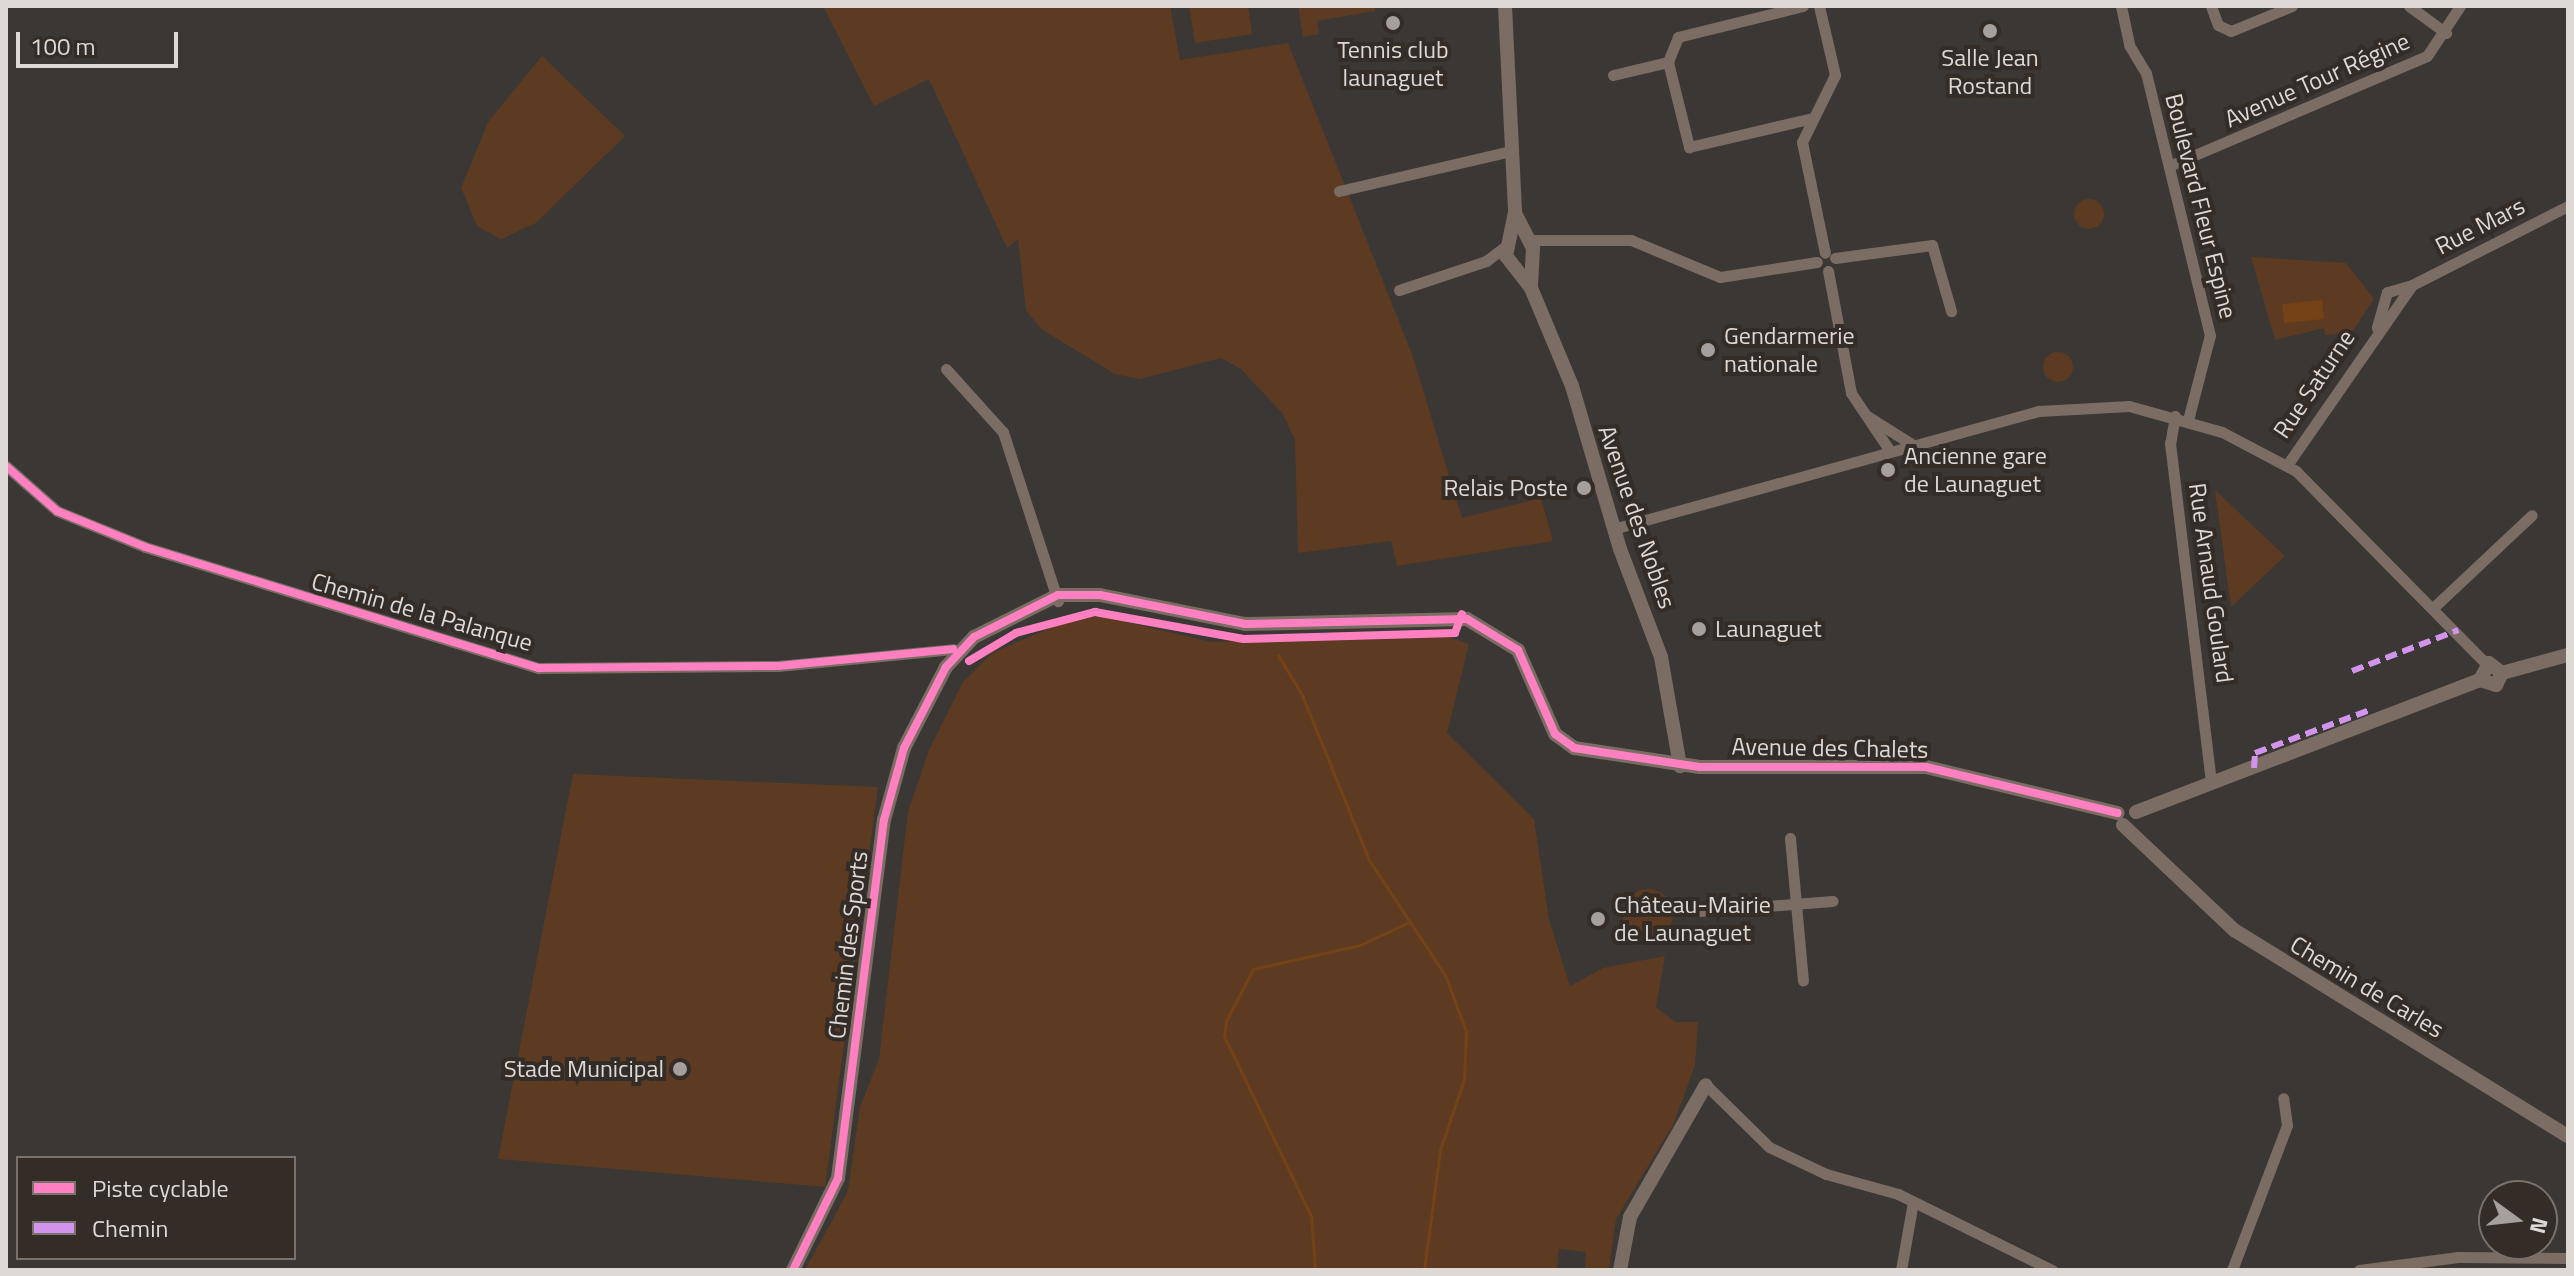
<!DOCTYPE html>
<html>
<head>
<meta charset="utf-8">
<style>
  body { margin:0 }
  #map { position:relative; width:2574px; height:1276px; overflow:hidden; background:#3a3734; font-family:"Titillium Web",sans-serif }
  div>[style] { position:absolute }
  .green>* { inset:0; background:#5d3b22 }
  .round { border-radius:50% }
  .water>* { inset:0; background:#744216; transform-origin:0 0 }
  .stream>* { height:3px; margin:-1.5px; padding:0 1.5px; transform-origin:1.5px; border-radius:1.5px; background:#744216 }
  .minor>* { height:11px; margin:-5.5px; padding:0 5.5px; transform-origin:5.5px; border-radius:5.5px; background:#7b6d64 }
  .tertiary>* { height:14px; margin:-7px; padding:0 7px; transform-origin:7px; border-radius:7px; background:#7b6d64 }
  .quiet>* { height:6px; margin-top:-3px; transform-origin:0; background:repeating-linear-gradient(90deg,#d193ec 0 12px,transparent 0 18px) }
  .cycleway>* { height:8px; margin:-4px; padding:0 4px; transform-origin:4px; border-radius:4px; background:#ff80c0 }
  .dots>* { width:22px; height:22px; translate:-50% -50%; box-sizing:border-box; border:4px solid #342c26; border-radius:50% }
  span { translate:-50% -50%; white-space:nowrap; text-align:center; line-height:1.15; -webkit-text-stroke:8px #342c26; paint-order:stroke }
  .poi-label { font-size:24px; color:#ded9d5 }
  .left { translate:0 -50%; text-align:left }
  .right { translate:-100% -50%; text-align:right }
  .street-label { font-size:24px; color:#ded9d5 }
  .frame { position:absolute; inset:0; border:8px solid #ded9d5; pointer-events:none }
  .legend { position:absolute; left:16px; top:1156px; width:280px; height:104px; box-sizing:border-box; background:#342c26; border:2px solid #78716c; margin:0; padding:10px 14px; list-style:none; font-size:24px; color:#ded9d5 }
  .legend li { display:flex; align-items:center; gap:16px; height:40px }
  .legend b { width:40px; border:2px solid #78716c }
  .north { position:absolute; left:2478px; top:1180px; width:80px; height:80px; box-sizing:border-box; background:#342c26; border:2px solid #78716c; border-radius:50%; rotate:105deg; font-size:22px; font-weight:700; line-height:32px; text-align:center; color:#ded9d5 }
  .north::after { content:''; display:block; margin:auto; width:28px; height:36px; background:#a5a09d; clip-path:polygon(50% 0,100% 100%,50% 72%,0 100%) }
  .scale { position:absolute; left:16px; top:32px; width:162px; height:36px; box-sizing:border-box; border:4px solid #ded9d5; border-top:0; padding-left:10px; font-size:24px; line-height:28px; white-space:nowrap; color:#ded9d5; -webkit-text-stroke:6px #342c26; paint-order:stroke }
</style>
</head>
<body>
<div id="map">
  <div class="green">
    <i style="clip-path:polygon(823px 6px,1170px 6px,1180px 60px,1288px 43px,1412px 354px,1462px 518px,1541px 498px,1553px 541px,1397px 566px,1391px 541px,1298px 553px,1295px 440px,1283px 414px,1241px 369px,1221px 358px,1140px 379px,1115px 374px,1041px 329px,1026px 310px,1018px 239px,1007px 248px,929px 79px,874px 106px)"></i>
    <i style="clip-path:polygon(1189px 6px,1248px 6px,1252px 34px,1195px 43px)"></i>
    <i style="clip-path:polygon(1298px 6px,1375px 6px,1375px 11px,1317px 21px,1319px 34px,1303px 37px)"></i>
    <i style="clip-path:polygon(542px 56px,625px 136px,536px 223px,501px 239px,477px 226px,461px 188px,488px 122px)"></i>
    <i class="round" style="left:2074px;top:199px;width:30px;height:30px"></i>
    <i style="clip-path:polygon(2251px 257px,2346px 263px,2374px 299px,2352px 332px,2325px 335px,2324px 328px,2275px 340px)"></i>
    <i class="round" style="left:2043px;top:352px;width:30px;height:30px"></i>
    <i style="clip-path:polygon(2215px 490px,2285px 556px,2231px 607px)"></i>
    <i style="clip-path:polygon(1076px 617px,1106px 617px,1211px 642px,1442px 635px,1469px 644px,1447px 733px,1534px 819px,1549px 920px,1570px 986px,1603px 968px,1665px 956px,1656px 1007px,1675px 1022px,1698px 1022px,1695px 1065px,1674px 1123px,1616px 1219px,1609px 1270px,1585px 1270px,1586px 1252px,1559px 1249px,1557px 1270px,805px 1270px,848px 1191px,860px 1107px,879px 1059px,908px 812px,929px 750px,963px 682px,992px 653px)"></i>
    <i style="clip-path:polygon(573px 774px,878px 787px,825px 1187px,498px 1159px)"></i>
    <i class="round" style="left:1623px;top:889px;width:50px;height:50px"></i>
  </div>
  <div class="water">
    <i style="left:2322px;top:300px;width:19px;height:40px;rotate:84deg"></i>
  </div>
  <div class="stream">
    <i style="left:1278px;top:655px;width:47px;rotate:59deg"></i>
    <i style="left:1302px;top:695px;width:178px;rotate:67.9deg"></i>
    <i style="left:1369px;top:860px;width:138px;rotate:56.5deg"></i>
    <i style="left:1445px;top:975px;width:60px;rotate:69.4deg"></i>
    <i style="left:1466px;top:1031px;width:48px;rotate:92.4deg"></i>
    <i style="left:1464px;top:1079px;width:75px;rotate:108.7deg"></i>
    <i style="left:1440px;top:1150px;width:121px;rotate:97.6deg"></i>
    <i style="left:1315px;top:1270px;width:54px;rotate:-94.2deg"></i>
    <i style="left:1311px;top:1216px;width:200px;rotate:-115.8deg"></i>
    <i style="left:1224px;top:1036px;width:15px;rotate:-82deg"></i>
    <i style="left:1226px;top:1021px;width:59px;rotate:-62.6deg"></i>
    <i style="left:1253px;top:969px;width:110px;rotate:-12.6deg"></i>
    <i style="left:1360px;top:945px;width:54px;rotate:-25.1deg"></i>
  </div>
  <div class="minor">
    <i style="left:1803px;top:6px;width:129px;rotate:166.1deg"></i>
    <i style="left:1678px;top:37px;width:27px;rotate:112deg"></i>
    <i style="left:1668px;top:62px;width:88px;rotate:76.1deg"></i>
    <i style="left:1689px;top:147px;width:127px;rotate:-13.2deg"></i>
    <i style="left:1819px;top:6px;width:71px;rotate:76.9deg"></i>
    <i style="left:1835px;top:75px;width:75px;rotate:116.2deg"></i>
    <i style="left:1802px;top:142px;width:113px;rotate:78.3deg"></i>
    <i style="left:2121px;top:6px;width:40px;rotate:78deg"></i>
    <i style="left:2129px;top:45px;width:33px;rotate:59deg"></i>
    <i style="left:2146px;top:73px;width:270px;rotate:76.3deg"></i>
    <i style="left:2210px;top:335px;width:88px;rotate:104.5deg"></i>
    <i style="left:2211px;top:6px;width:20px;rotate:70deg"></i>
    <i style="left:2218px;top:25px;width:14px;rotate:25deg"></i>
    <i style="left:2231px;top:31px;width:66px;rotate:-22.3deg"></i>
    <i style="left:2409px;top:6px;width:46px;rotate:36.1deg"></i>
    <i style="left:1613px;top:75px;width:57px;rotate:-13.3deg"></i>
    <i style="left:2169px;top:166px;width:280px;rotate:-23.1deg"></i>
    <i style="left:2427px;top:56px;width:60px;rotate:-56.6deg"></i>
    <i style="left:1339px;top:191px;width:177px;rotate:-13.1deg"></i>
    <i style="left:1528px;top:240px;width:103px"></i>
    <i style="left:1631px;top:240px;width:96px;rotate:22.6deg"></i>
    <i style="left:1720px;top:277px;width:98px;rotate:-8.8deg"></i>
    <i style="left:1835px;top:258px;width:98px;rotate:-7.6deg"></i>
    <i style="left:1932px;top:245px;width:69px;rotate:73.9deg"></i>
    <i style="left:1828px;top:271px;width:124px;rotate:79.3deg"></i>
    <i style="left:1851px;top:393px;width:70px;rotate:56.1deg"></i>
    <i style="left:2412px;top:285px;width:175px;rotate:-26.9deg"></i>
    <i style="left:1399px;top:290px;width:92px;rotate:-18.4deg"></i>
    <i style="left:1486px;top:261px;width:25px;rotate:-37deg"></i>
    <i style="left:946px;top:369px;width:85px;rotate:47.9deg"></i>
    <i style="left:1003px;top:432px;width:178px;rotate:72deg"></i>
    <i style="left:1867px;top:416px;width:54px;rotate:32.2deg"></i>
    <i style="left:2175px;top:416px;width:27px;rotate:100deg"></i>
    <i style="left:2170px;top:443px;width:342px;rotate:83.1deg"></i>
    <i style="left:2287px;top:465px;width:219px;rotate:-55.2deg"></i>
    <i style="left:2412px;top:285px;width:26px;rotate:164deg"></i>
    <i style="left:2387px;top:292px;width:37px;rotate:106deg"></i>
    <i style="left:6px;top:466px;width:68px;rotate:41.4deg"></i>
    <i style="left:57px;top:511px;width:95px;rotate:22.2deg"></i>
    <i style="left:145px;top:547px;width:412px;rotate:17.1deg"></i>
    <i style="left:539px;top:668px;width:239px;rotate:-0.5deg"></i>
    <i style="left:778px;top:666px;width:176px;rotate:-5.5deg"></i>
    <i style="left:1613px;top:529px;width:442px;rotate:-15.5deg"></i>
    <i style="left:2039px;top:411px;width:90px;rotate:-3.2deg"></i>
    <i style="left:2129px;top:406px;width:97px;rotate:15.6deg"></i>
    <i style="left:2222px;top:432px;width:84px;rotate:27.8deg"></i>
    <i style="left:2296px;top:471px;width:271px;rotate:45.4deg"></i>
    <i style="left:2434px;top:607px;width:134px;rotate:-43.2deg"></i>
    <i style="left:1790px;top:838px;width:143px;rotate:84.8deg"></i>
    <i style="left:1700px;top:911px;width:133px;rotate:-4.3deg"></i>
    <i style="left:1706px;top:1085px;width:88px;rotate:44.5deg"></i>
    <i style="left:1769px;top:1147px;width:63px;rotate:25.3deg"></i>
    <i style="left:1826px;top:1174px;width:75px;rotate:15.5deg"></i>
    <i style="left:1898px;top:1194px;width:172px;rotate:26.3deg"></i>
    <i style="left:1901px;top:1270px;width:69px;rotate:-80deg"></i>
    <i style="left:2232px;top:1270px;width:155px;rotate:-69.2deg"></i>
    <i style="left:2287px;top:1125px;width:27px;rotate:-98deg"></i>
    <i style="left:2359px;top:1270px;width:100px;rotate:-7.5deg"></i>
    <i style="left:2458px;top:1257px;width:110px;rotate:0.5deg"></i>
  </div>
  <div class="tertiary">
    <i style="left:1505px;top:6px;width:206px;rotate:87.2deg"></i>
    <i style="left:1515px;top:212px;width:45px;rotate:101.6deg"></i>
    <i style="left:1506px;top:256px;width:41px;rotate:52deg"></i>
    <i style="left:1531px;top:288px;width:106px;rotate:67.3deg"></i>
    <i style="left:1572px;top:386px;width:170px;rotate:73.6deg"></i>
    <i style="left:1620px;top:549px;width:116px;rotate:69.2deg"></i>
    <i style="left:1661px;top:657px;width:111px;rotate:80.1deg"></i>
    <i style="left:1515px;top:213px;width:39px;rotate:63deg"></i>
    <i style="left:1533px;top:248px;width:39px;rotate:93deg"></i>
    <i style="left:2502px;top:673px;width:68px;rotate:-15.3deg"></i>
    <i style="left:2480px;top:680px;width:19px;rotate:-62deg"></i>
    <i style="left:2489px;top:663px;width:16px;rotate:38deg"></i>
    <i style="left:2480px;top:680px;width:17px;rotate:17deg"></i>
    <i style="left:2496px;top:685px;width:13px;rotate:-63deg"></i>
    <i style="left:2136px;top:812px;width:368px;rotate:-21deg"></i>
    <i style="left:2123px;top:825px;width:153px;rotate:43.4deg"></i>
    <i style="left:2234px;top:930px;width:392px;rotate:31.7deg"></i>
    <i style="left:793px;top:1270px;width:102px;rotate:-63.9deg"></i>
    <i style="left:838px;top:1178px;width:361px;rotate:-82.7deg"></i>
    <i style="left:884px;top:820px;width:75px;rotate:-74.5deg"></i>
    <i style="left:904px;top:748px;width:91px;rotate:-62.6deg"></i>
    <i style="left:946px;top:667px;width:41px;rotate:-47deg"></i>
    <i style="left:974px;top:637px;width:94px;rotate:-26.6deg"></i>
    <i style="left:1058px;top:595px;width:42px"></i>
    <i style="left:1100px;top:595px;width:148px;rotate:11.3deg"></i>
    <i style="left:1245px;top:624px;width:222px;rotate:-1.3deg"></i>
    <i style="left:1467px;top:619px;width:60px;rotate:31.3deg"></i>
    <i style="left:1518px;top:650px;width:92px;rotate:66.2deg"></i>
    <i style="left:1555px;top:734px;width:24px;rotate:36deg"></i>
    <i style="left:1574px;top:748px;width:127px;rotate:8.6deg"></i>
    <i style="left:1700px;top:767px;width:226px"></i>
    <i style="left:1926px;top:767px;width:197px;rotate:13.5deg"></i>
    <i style="left:1620px;top:1270px;width:54px;rotate:-79.3deg"></i>
    <i style="left:1630px;top:1217px;width:152px;rotate:-60.1deg"></i>
  </div>
  <div class="quiet">
    <i style="left:2352px;top:671px;width:114px;rotate:-21.1deg"></i>
    <i style="left:2254px;top:768px;width:15px;rotate:-86deg"></i>
    <i style="left:2255px;top:753px;width:123px;rotate:-20.5deg"></i>
  </div>
  <div class="cycleway">
    <i style="left:6px;top:466px;width:68px;rotate:41.4deg"></i>
    <i style="left:57px;top:511px;width:95px;rotate:22.2deg"></i>
    <i style="left:145px;top:547px;width:412px;rotate:17.1deg"></i>
    <i style="left:539px;top:668px;width:239px;rotate:-0.5deg"></i>
    <i style="left:778px;top:666px;width:176px;rotate:-5.5deg"></i>
    <i style="left:969px;top:661px;width:55px;rotate:-30.8deg"></i>
    <i style="left:1016px;top:633px;width:82px;rotate:-14.9deg"></i>
    <i style="left:1095px;top:612px;width:151px;rotate:10.3deg"></i>
    <i style="left:1244px;top:639px;width:211px;rotate:-1.6deg"></i>
    <i style="left:1455px;top:633px;width:20px;rotate:-70deg"></i>
    <i style="left:793px;top:1270px;width:102px;rotate:-63.9deg"></i>
    <i style="left:838px;top:1178px;width:361px;rotate:-82.7deg"></i>
    <i style="left:884px;top:820px;width:75px;rotate:-74.5deg"></i>
    <i style="left:904px;top:748px;width:91px;rotate:-62.6deg"></i>
    <i style="left:946px;top:667px;width:41px;rotate:-47deg"></i>
    <i style="left:974px;top:637px;width:94px;rotate:-26.6deg"></i>
    <i style="left:1058px;top:595px;width:42px"></i>
    <i style="left:1100px;top:595px;width:148px;rotate:11.3deg"></i>
    <i style="left:1245px;top:624px;width:222px;rotate:-1.3deg"></i>
    <i style="left:1467px;top:619px;width:60px;rotate:31.3deg"></i>
    <i style="left:1518px;top:650px;width:92px;rotate:66.2deg"></i>
    <i style="left:1555px;top:734px;width:24px;rotate:36deg"></i>
    <i style="left:1574px;top:748px;width:127px;rotate:8.6deg"></i>
    <i style="left:1700px;top:767px;width:226px"></i>
    <i style="left:1926px;top:767px;width:197px;rotate:13.5deg"></i>
  </div>
  <div class="dots">
    <i style="left:1393px;top:23px;background:#a5a09d"></i>
    <i style="left:1990px;top:31px;background:#a5a09d"></i>
    <i style="left:1708px;top:350px;background:#a5a09d"></i>
    <i style="left:1888px;top:470px;background:#a5a09d"></i>
    <i style="left:1584px;top:488px;background:#a5a09d"></i>
    <i style="left:1699px;top:629px;background:#a5a09d"></i>
    <i style="left:1598px;top:919px;background:#a5a09d"></i>
    <i style="left:680px;top:1069px;background:#a5a09d"></i>
  </div>
  <div class="poi-label">
    <span style="left:1393px;top:64px">Tennis club<br>launaguet</span>
    <span style="left:1990px;top:72px">Salle Jean<br>Rostand</span>
    <span class="left" style="left:1724px;top:350px">Gendarmerie<br>nationale</span>
    <span class="left" style="left:1904px;top:470px">Ancienne gare<br>de Launaguet</span>
    <span class="right" style="left:1568px;top:488px">Relais Poste</span>
    <span class="left" style="left:1715px;top:629px">Launaguet</span>
    <span class="left" style="left:1614px;top:919px">Château-Mairie<br>de Launaguet</span>
    <span class="right" style="left:664px;top:1069px">Stade Municipal</span>
  </div>
  <div class="street-label">
    <span style="left:2317px;top:80px;rotate:-24deg">Avenue Tour Régine</span>
    <span style="left:2201px;top:206px;rotate:76deg">Boulevard Fleur Espine</span>
    <span style="left:2480px;top:226px;rotate:-27deg">Rue Mars</span>
    <span style="left:2314px;top:384px;rotate:-56deg">Rue Saturne</span>
    <span style="left:1637px;top:517px;rotate:71deg">Avenue des Nobles</span>
    <span style="left:2211px;top:583px;rotate:82deg">Rue Arnaud Goulard</span>
    <span style="left:422px;top:612px;rotate:16deg">Chemin de la Palanque</span>
    <span style="left:1830px;top:748px;rotate:1deg">Avenue des Chalets</span>
    <span style="left:848px;top:945px;rotate:-83deg">Chemin des Sports</span>
    <span style="left:2367px;top:987px;rotate:31deg">Chemin de Carles</span>
  </div>
  <div class="frame"></div>
  <ul class="legend">
  <li><b style="height:10px;background:#ff80c0"></b>Piste cyclable</li>
  <li><b style="height:10px;background:#d193ec"></b>Chemin</li>
  </ul>
  <div class="north">N</div>
  <div class="scale">100 m</div>
</div>
</body>
</html>
